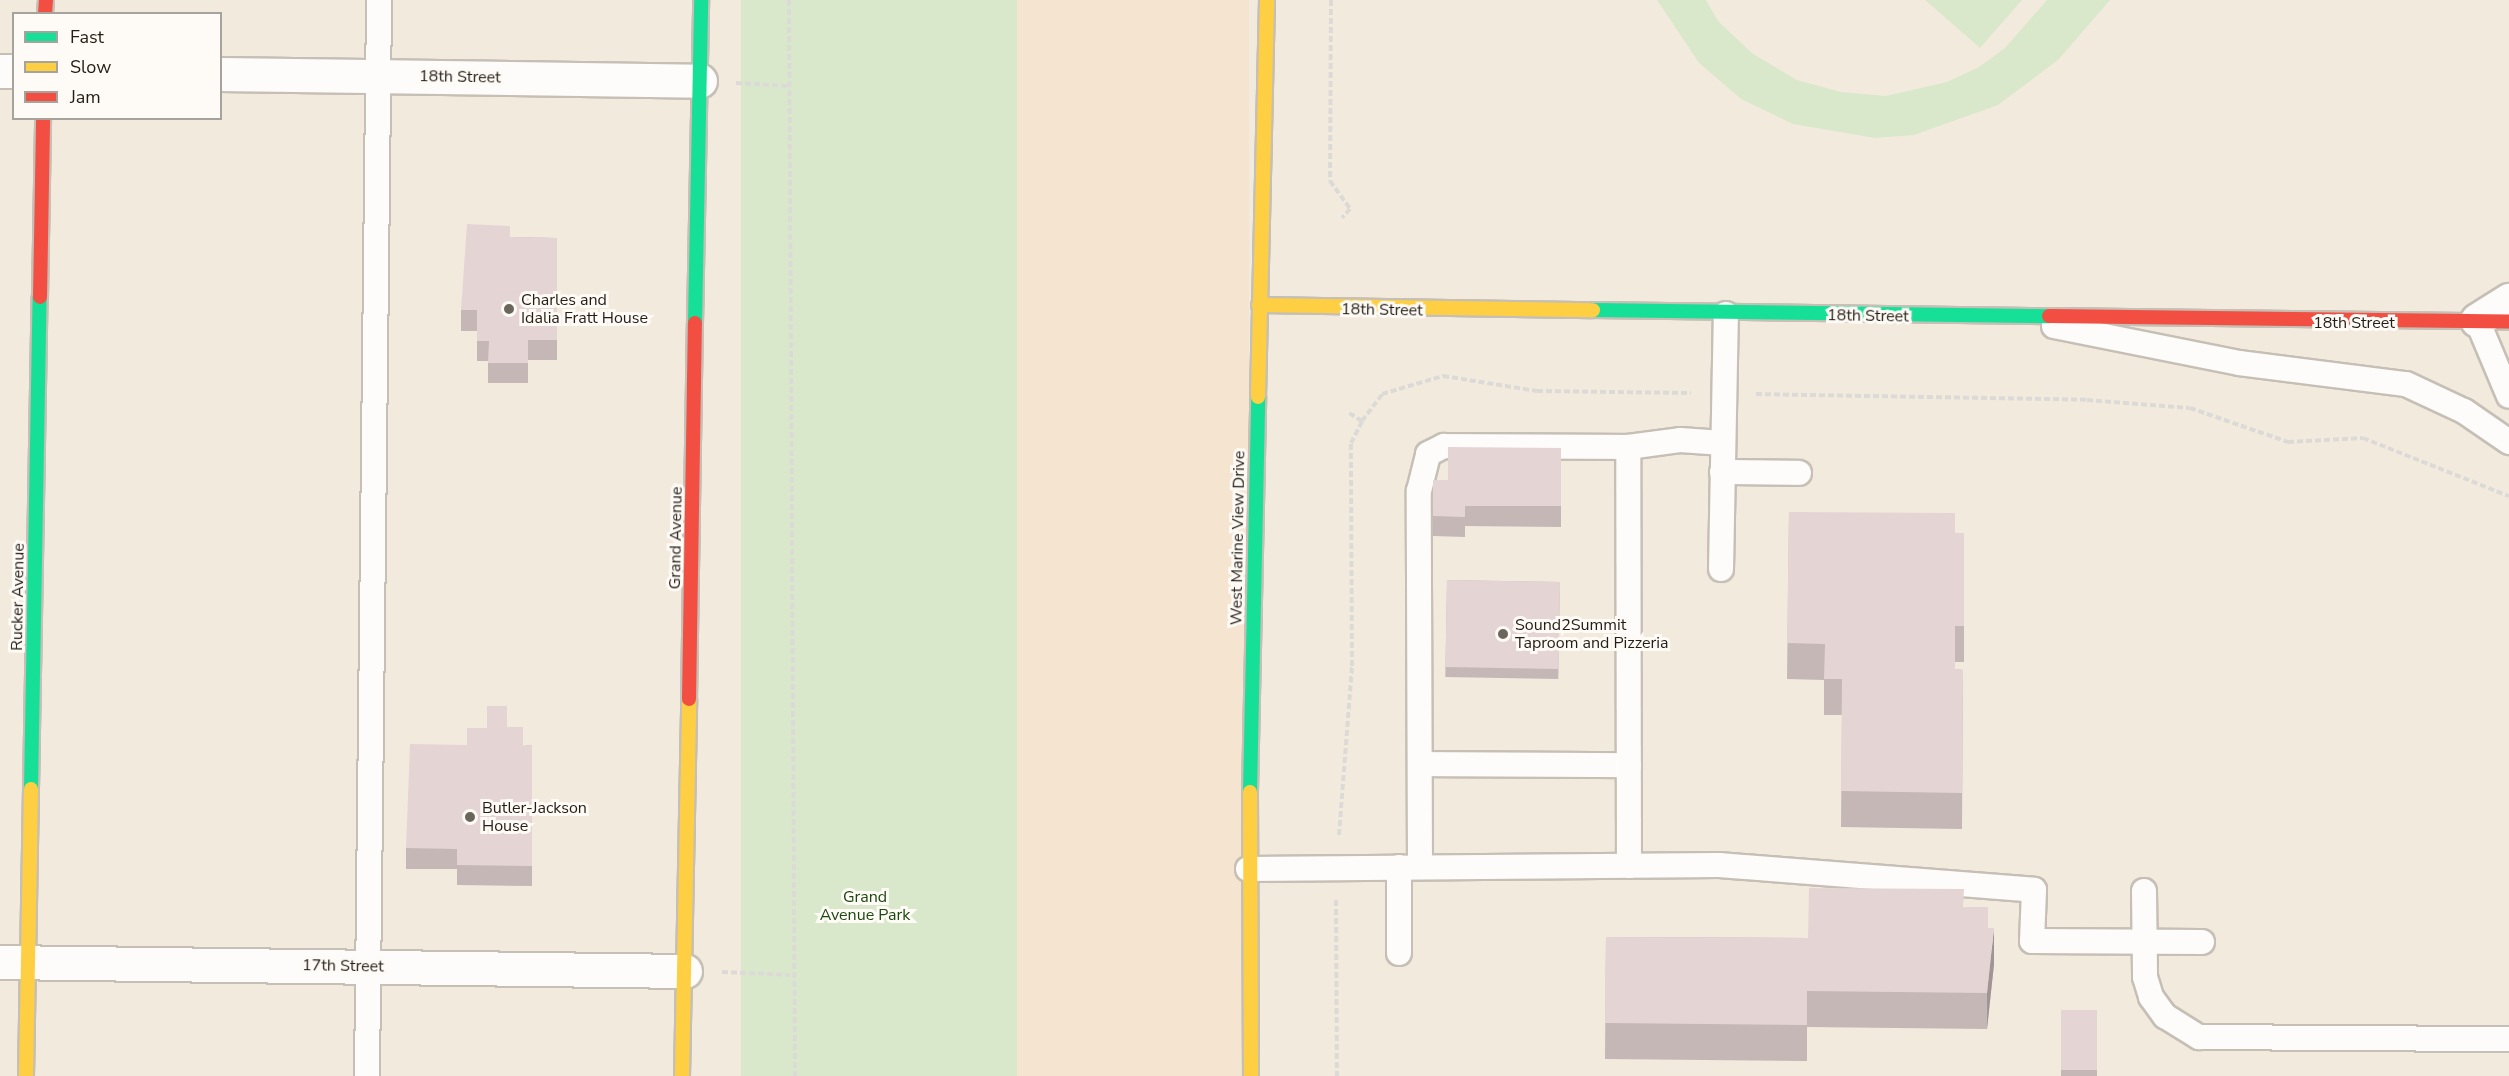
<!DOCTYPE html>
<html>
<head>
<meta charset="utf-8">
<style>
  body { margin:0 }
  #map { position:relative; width:2509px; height:1076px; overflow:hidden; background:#f3eade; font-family:"Nunito Sans",sans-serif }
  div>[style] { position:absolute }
  .built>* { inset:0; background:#f5e4d0; transform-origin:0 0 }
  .green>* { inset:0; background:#d9e8cb; transform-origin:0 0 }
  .path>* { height:4px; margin-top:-2px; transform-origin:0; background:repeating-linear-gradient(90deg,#dcdad6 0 6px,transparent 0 9px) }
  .roads { filter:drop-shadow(2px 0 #c6bfb5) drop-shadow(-2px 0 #c6bfb5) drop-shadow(0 2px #c6bfb5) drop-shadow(0 -2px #c6bfb5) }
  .lane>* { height:24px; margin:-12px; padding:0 12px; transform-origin:12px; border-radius:12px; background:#fdfcfa }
  .street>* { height:33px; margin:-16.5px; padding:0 16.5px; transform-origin:16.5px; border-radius:16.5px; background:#fdfcfa }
  .fast>* { height:14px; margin:-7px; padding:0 7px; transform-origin:7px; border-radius:7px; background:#16e098 }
  .slow>* { height:14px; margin:-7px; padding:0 7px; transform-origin:7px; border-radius:7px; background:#ffcf43 }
  .jam>* { height:14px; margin:-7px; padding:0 7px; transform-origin:7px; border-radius:7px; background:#f24e42 }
  .wall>* { inset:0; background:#c4b7b6; transform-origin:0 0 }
  .shaded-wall>* { inset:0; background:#a09594 }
  .building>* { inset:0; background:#e4d5d4; transform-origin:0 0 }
  .dots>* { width:16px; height:16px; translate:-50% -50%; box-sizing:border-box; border:3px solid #fefaf6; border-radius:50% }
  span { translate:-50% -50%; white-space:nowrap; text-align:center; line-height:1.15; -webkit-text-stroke:6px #fefaf6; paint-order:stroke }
  .street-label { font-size:16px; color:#231d15 }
  .poi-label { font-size:16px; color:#231d15 }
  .left { translate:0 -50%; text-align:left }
  .park-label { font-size:16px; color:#1b4811 }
  .legend { position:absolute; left:12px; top:12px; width:210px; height:108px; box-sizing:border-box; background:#fefaf6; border:2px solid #a6a29c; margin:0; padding:8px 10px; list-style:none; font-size:18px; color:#231d15 }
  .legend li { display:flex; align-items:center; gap:12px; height:30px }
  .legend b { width:30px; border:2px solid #a6a29c }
</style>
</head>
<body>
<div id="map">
  <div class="built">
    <i style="left:991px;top:0;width:258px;height:1076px"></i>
  </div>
  <div class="green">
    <i style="left:741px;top:0;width:276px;height:1076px"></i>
    <i style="clip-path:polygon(1657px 0,1706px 0,1718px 21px,1753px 54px,1797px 80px,1841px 92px,1886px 96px,1947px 82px,1979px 67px,2005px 48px,2047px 0,2110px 0,2058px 60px,1998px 105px,1914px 135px,1875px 138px,1793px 124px,1741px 99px,1699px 63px)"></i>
    <i style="clip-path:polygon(1925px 0,2022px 0,1980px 48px)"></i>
  </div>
  <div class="path">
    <i style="left:789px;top:0;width:1076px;rotate:89.68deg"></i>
    <i style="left:1331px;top:0;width:181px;rotate:90.3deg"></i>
    <i style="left:1330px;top:181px;width:34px;rotate:54deg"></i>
    <i style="left:1350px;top:209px;width:12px;rotate:132deg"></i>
    <i style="left:736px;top:83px;width:53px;rotate:3.2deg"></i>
    <i style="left:1756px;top:394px;width:331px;rotate:1deg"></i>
    <i style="left:2087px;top:400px;width:103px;rotate:4.4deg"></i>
    <i style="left:2190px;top:408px;width:104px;rotate:19.1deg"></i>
    <i style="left:2288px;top:442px;width:75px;rotate:-3.1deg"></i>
    <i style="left:2363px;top:438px;width:157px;rotate:21.7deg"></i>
    <i style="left:1362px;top:421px;width:34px;rotate:-53deg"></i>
    <i style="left:1382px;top:394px;width:64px;rotate:-16.4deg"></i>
    <i style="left:1443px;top:376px;width:95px;rotate:9.1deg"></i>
    <i style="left:1537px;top:391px;width:154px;rotate:0.7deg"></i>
    <i style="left:1339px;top:835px;width:169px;rotate:-85.6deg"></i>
    <i style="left:1352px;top:666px;width:223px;rotate:-90.3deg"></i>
    <i style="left:1351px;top:443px;width:25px;rotate:-63deg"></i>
    <i style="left:1362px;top:421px;width:15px;rotate:-148deg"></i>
    <i style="left:1336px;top:900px;width:176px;rotate:89.7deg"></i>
    <i style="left:722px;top:972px;width:68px;rotate:2.5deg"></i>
  </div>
  <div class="roads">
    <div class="lane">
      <i style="left:2477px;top:320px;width:82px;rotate:67.2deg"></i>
      <i style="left:2054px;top:326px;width:189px;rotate:11.3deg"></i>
      <i style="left:2239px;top:363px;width:168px;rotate:7.2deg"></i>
      <i style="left:2406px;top:384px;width:64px;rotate:25deg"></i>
      <i style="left:2464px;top:411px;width:55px;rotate:34.6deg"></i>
      <i style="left:1722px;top:472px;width:77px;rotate:0.7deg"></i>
      <i style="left:1721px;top:569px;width:255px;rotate:-88.9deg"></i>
      <i style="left:1421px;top:764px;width:208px;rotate:0.3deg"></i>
      <i style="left:1420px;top:866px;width:375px;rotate:-90.2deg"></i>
      <i style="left:1419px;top:491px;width:38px;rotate:-76deg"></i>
      <i style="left:1428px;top:454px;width:18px;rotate:-27deg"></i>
      <i style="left:1444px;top:446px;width:184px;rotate:0.3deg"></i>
      <i style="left:1629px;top:866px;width:419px;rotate:-90.1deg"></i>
      <i style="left:1628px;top:447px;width:52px;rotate:-7.7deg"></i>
      <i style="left:1680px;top:440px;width:43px;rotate:4deg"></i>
      <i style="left:1399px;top:867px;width:86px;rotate:90deg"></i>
      <i style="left:1248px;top:869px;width:471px;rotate:-0.5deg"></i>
      <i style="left:1719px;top:865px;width:316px;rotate:4.5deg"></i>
      <i style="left:2034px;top:890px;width:51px;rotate:92.2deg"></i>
      <i style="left:2032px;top:941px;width:170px;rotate:0.3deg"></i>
      <i style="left:2144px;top:891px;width:86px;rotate:89.3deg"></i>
      <i style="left:2145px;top:977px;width:21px;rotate:73deg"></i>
      <i style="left:2151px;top:997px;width:24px;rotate:54deg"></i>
      <i style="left:2165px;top:1016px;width:40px;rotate:32deg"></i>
      <i style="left:2199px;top:1037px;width:310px;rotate:0.4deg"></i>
      <i style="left:367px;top:1076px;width:1076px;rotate:-89.36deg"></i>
    </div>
    <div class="street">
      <i style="left:0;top:71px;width:14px"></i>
      <i style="left:220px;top:74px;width:480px;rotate:0.8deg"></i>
      <i style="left:2477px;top:320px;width:38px;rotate:-32deg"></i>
      <i style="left:0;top:962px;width:685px;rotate:0.75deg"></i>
    </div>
    <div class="fast">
      <i style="left:1593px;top:310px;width:456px;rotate:0.8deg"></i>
      <i style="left:695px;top:323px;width:323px;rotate:-88.9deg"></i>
      <i style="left:31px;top:789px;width:492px;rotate:-89deg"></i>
      <i style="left:1250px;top:792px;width:395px;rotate:-88.8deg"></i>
    </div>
    <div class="slow">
      <i style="left:1259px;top:305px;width:334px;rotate:0.9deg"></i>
      <i style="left:1258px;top:397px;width:397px;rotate:-88.7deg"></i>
      <i style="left:1250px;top:792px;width:284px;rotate:89.8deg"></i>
      <i style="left:26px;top:1076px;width:287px;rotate:-89deg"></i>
      <i style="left:682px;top:1076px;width:377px;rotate:-88.9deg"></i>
    </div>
    <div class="jam">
      <i style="left:45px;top:14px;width:14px;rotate:-86deg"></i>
      <i style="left:40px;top:297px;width:179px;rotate:-89deg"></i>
      <i style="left:2049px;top:316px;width:460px;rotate:0.7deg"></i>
      <i style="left:689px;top:699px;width:376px;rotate:-89.1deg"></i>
    </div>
  </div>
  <div class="wall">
    <i style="clip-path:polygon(510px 237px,557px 238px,557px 360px,528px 360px,528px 383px,488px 383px,488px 361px,477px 361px,477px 331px,461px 331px,461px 310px)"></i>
    <i style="clip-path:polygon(1561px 448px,1561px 527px,1465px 526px,1465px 537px,1433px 536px,1433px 480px,1448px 480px)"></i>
    <i style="clip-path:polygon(1789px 512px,1955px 533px,1964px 533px,1964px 662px,1955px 662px,1955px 669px,1963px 670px,1962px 829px,1841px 827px,1842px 715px,1824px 715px,1824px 680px,1787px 679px)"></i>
    <i style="left:1447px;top:580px;width:113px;height:97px;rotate:1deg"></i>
    <i style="clip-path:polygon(507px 727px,523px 746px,532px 745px,532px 886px,457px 885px,457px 869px,406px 869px,406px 848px,467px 745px)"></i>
    <i style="clip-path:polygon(1964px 907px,1988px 928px,1994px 964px,1987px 1029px,1807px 1027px,1807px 1061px,1605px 1059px,1606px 937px,1808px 938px)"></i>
    <i style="left:2061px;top:1010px;width:36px;height:66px"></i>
  </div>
  <div class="shaded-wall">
    <i style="clip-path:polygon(1994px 928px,1994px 964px,1987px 1029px,1987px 993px)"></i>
  </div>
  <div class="building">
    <i style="clip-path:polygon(467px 224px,510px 226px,510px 237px,557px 238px,557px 340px,528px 340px,528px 363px,488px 363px,489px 341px,477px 341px,477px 310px,461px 310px)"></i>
    <i style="clip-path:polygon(1448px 447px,1561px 448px,1561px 506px,1465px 506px,1465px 517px,1433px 516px,1433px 480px,1448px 480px)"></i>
    <i style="clip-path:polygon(1789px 512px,1955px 513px,1955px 533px,1964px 533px,1964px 626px,1955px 626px,1955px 669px,1963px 670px,1962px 793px,1841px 791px,1842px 679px,1824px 679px,1825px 644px,1787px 643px)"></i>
    <i style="left:1447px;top:580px;width:113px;height:87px;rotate:1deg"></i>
    <i style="clip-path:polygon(487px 706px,507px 706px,507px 727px,523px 727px,523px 746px,532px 745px,532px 866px,457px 865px,457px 849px,406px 848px,410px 744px,467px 745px,467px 728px,487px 728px)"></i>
    <i style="clip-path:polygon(1809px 888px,1964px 889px,1963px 907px,1988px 907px,1988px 928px,1994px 928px,1987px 993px,1807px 991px,1807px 1025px,1605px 1023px,1606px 937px,1808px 938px)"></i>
    <i style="left:2061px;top:1010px;width:36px;height:60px"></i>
  </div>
  <div class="dots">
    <i style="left:509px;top:309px;background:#6c655b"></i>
    <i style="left:1503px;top:634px;background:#6c655b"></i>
    <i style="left:470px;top:817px;background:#6c655b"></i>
  </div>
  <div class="street-label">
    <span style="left:460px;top:77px;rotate:1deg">18th Street</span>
    <span style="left:1382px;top:310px;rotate:1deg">18th Street</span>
    <span style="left:1868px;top:316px;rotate:1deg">18th Street</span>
    <span style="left:2354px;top:323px">18th Street</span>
    <span style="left:676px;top:538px;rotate:-89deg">Grand Avenue</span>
    <span style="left:1238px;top:538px;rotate:-89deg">West Marine View Drive</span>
    <span style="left:18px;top:597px;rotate:-89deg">Rucker Avenue</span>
    <span style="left:343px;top:966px;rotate:1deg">17th Street</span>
  </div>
  <div class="poi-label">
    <span class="left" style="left:521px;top:309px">Charles and<br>Idalia Fratt House</span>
    <span class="left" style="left:1515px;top:634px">Sound2Summit<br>Taproom and Pizzeria</span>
    <span class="left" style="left:482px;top:817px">Butler-Jackson<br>House</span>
  </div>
  <div class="park-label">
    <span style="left:865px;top:906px">Grand<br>Avenue Park</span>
  </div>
  <ul class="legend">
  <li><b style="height:8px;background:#16e098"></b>Fast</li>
  <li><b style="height:8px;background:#ffcf43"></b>Slow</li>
  <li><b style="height:8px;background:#f24e42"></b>Jam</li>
  </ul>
</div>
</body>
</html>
